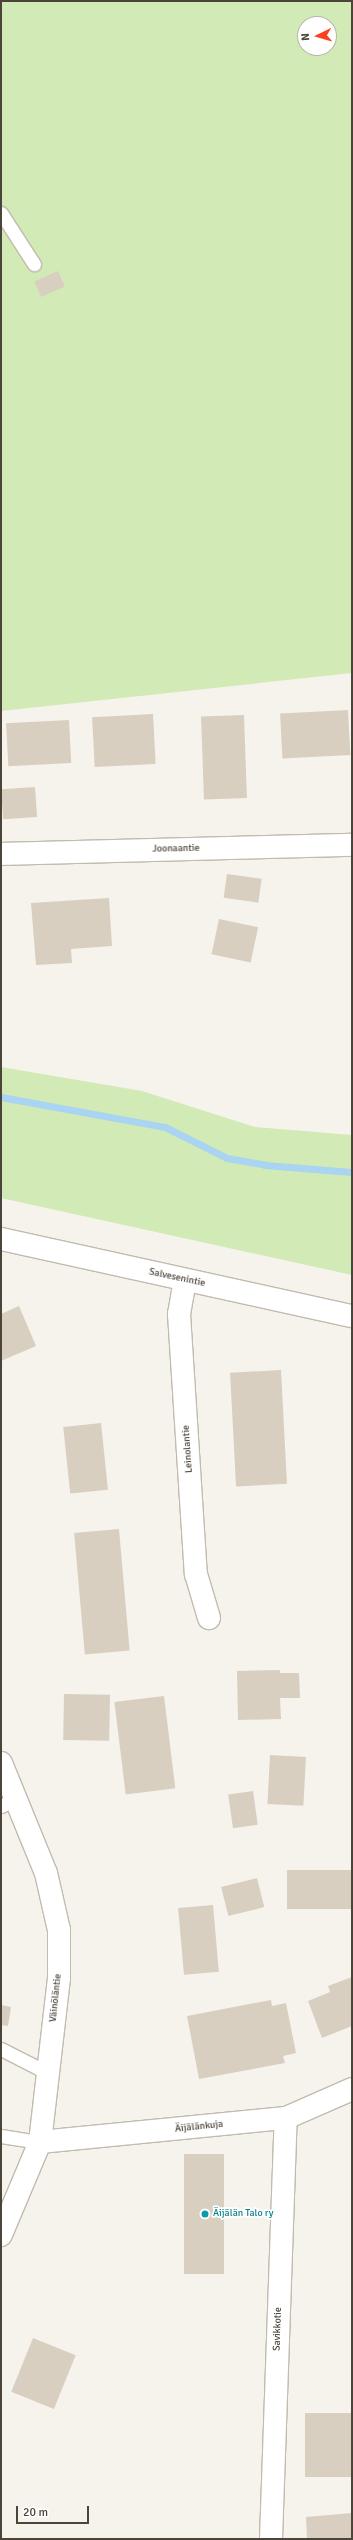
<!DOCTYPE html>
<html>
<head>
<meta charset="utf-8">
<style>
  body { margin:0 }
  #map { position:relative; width:353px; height:2540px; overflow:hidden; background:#f6f3ec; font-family:Signika,sans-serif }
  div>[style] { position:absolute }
  .green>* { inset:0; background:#d2eab5 }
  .stream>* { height:7px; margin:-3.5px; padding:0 3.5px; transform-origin:3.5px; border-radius:3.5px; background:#a9d4f2 }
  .building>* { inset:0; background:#d8cfc1; transform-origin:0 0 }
  .roads { filter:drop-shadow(1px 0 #c2bbae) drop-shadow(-1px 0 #c2bbae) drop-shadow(0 1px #c2bbae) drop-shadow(0 -1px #c2bbae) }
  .service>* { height:13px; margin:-6.5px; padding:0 6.5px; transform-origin:6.5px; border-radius:6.5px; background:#fff }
  .minor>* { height:22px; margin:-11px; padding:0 11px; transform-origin:11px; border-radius:11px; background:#fff }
  .tertiary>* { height:22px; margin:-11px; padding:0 11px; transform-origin:11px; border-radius:11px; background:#fff }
  .dots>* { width:11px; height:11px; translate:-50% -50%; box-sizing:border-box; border:2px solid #fff; border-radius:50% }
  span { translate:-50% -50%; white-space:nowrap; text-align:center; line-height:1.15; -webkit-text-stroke:3.5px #fff; paint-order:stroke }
  .street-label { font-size:10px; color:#4b4439 }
  .culture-label { font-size:10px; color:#0d838f }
  .left { translate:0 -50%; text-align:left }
  .frame { position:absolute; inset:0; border:2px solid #4b4439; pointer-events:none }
  .north { position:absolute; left:297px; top:16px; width:40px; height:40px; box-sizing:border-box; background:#fff; border:1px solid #b7b4b0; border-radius:50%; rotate:265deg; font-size:11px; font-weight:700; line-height:16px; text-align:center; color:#4b4439 }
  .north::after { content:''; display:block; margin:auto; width:14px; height:18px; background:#fc3f1d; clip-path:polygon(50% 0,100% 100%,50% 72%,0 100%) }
  .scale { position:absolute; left:16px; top:2506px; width:73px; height:18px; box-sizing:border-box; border:2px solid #4b4439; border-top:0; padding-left:5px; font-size:12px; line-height:14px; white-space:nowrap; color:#4b4439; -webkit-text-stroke:3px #fff; paint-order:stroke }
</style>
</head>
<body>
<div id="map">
  <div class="green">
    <i style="clip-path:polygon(evenodd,1px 1px,352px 1px,352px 673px,1px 711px,1px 1px,305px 24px,329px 24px,329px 48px,305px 48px,305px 24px)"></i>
    <i style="clip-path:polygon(1px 1067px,142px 1091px,255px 1127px,352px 1135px,352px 1275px,1px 1198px)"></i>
  </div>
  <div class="stream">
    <i style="left:1px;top:1097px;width:167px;rotate:10.4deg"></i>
    <i style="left:165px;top:1127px;width:69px;rotate:26.6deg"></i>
    <i style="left:227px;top:1158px;width:39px;rotate:10deg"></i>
    <i style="left:265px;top:1165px;width:87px;rotate:4.6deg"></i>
  </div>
  <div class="building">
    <i style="left:58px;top:271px;width:17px;height:26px;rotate:66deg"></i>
    <i style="left:348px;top:710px;width:45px;height:68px;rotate:87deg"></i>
    <i style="left:153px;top:714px;width:50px;height:61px;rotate:87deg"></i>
    <i style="left:244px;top:715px;width:83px;height:43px;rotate:88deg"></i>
    <i style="left:69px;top:720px;width:43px;height:63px;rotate:87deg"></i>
    <i style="left:35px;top:787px;width:30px;height:34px;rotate:86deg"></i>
    <i style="left:227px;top:874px;width:35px;height:24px;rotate:8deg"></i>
    <i style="clip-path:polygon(109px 898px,112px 946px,71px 949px,72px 963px,36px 965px,31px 903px)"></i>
    <i style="left:219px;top:919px;width:40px;height:36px;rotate:12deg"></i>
    <i style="clip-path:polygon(19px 1306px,36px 1346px,1px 1361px,1px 1314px)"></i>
    <i style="left:281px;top:1370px;width:114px;height:51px;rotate:87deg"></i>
    <i style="left:101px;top:1423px;width:67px;height:38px;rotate:84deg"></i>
    <i style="left:119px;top:1529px;width:122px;height:45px;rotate:85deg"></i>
    <i style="clip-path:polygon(280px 1670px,280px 1673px,299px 1673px,300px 1698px,280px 1698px,281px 1719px,238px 1720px,237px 1671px)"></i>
    <i style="left:64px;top:1694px;width:46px;height:46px;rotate:1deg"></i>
    <i style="left:164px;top:1696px;width:93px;height:50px;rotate:83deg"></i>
    <i style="left:270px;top:1755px;width:36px;height:49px;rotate:3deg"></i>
    <i style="left:253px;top:1791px;width:34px;height:25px;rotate:82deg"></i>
    <i style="left:352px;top:1870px;width:39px;height:65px;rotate:90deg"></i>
    <i style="left:257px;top:1878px;width:30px;height:37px;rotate:76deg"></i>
    <i style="left:213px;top:1905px;width:67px;height:35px;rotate:85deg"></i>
    <i style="clip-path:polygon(352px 1977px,352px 2026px,322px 2038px,308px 2001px,330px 1992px,328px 1986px)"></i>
    <i style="clip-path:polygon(271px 2000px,272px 2006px,286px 2003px,296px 2053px,283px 2056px,285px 2063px,199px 2079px,187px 2016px)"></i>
    <i style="clip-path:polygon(1px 2005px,11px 2007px,8px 2026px,1px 2025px)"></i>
    <i style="left:184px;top:2154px;width:40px;height:120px"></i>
    <i style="left:33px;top:2338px;width:46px;height:58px;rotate:22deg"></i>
    <i style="left:352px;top:2413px;width:64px;height:47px;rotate:90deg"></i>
    <i style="clip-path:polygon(352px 2513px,352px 2539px,307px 2539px,306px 2517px)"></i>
  </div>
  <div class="roads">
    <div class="service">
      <i style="left:1px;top:213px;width:61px;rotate:57.1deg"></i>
      <i style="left:1px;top:1806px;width:17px;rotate:-25deg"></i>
      <i style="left:1px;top:2049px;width:53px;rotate:27.1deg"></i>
      <i style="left:1px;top:2136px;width:39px;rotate:9deg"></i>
    </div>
    <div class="minor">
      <i style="left:1px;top:854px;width:351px;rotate:-1.5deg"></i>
      <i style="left:185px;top:1280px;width:35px;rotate:100deg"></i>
      <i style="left:179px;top:1314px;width:261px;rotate:86.3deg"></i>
      <i style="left:196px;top:1574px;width:46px;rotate:73.5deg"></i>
      <i style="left:1px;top:1763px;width:119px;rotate:67.8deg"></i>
      <i style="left:46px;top:1873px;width:58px;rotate:77.2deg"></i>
      <i style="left:59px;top:1930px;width:48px;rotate:90deg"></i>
      <i style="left:59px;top:1978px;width:165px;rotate:96.6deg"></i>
      <i style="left:40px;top:2142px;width:101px;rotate:112.8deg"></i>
      <i style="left:40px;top:2142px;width:247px;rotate:-5.6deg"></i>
      <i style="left:286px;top:2118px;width:72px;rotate:-23.7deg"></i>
      <i style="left:271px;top:2539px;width:421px;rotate:-88deg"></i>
    </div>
    <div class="tertiary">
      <i style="left:1px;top:1239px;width:359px;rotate:12.4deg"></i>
    </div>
  </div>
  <div class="dots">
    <i style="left:205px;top:2214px;background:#0f9aa8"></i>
  </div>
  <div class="street-label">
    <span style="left:176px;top:849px;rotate:-1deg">Joonaantie</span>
    <span style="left:177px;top:1278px;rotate:12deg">Salvesenintie</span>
    <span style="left:188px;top:1449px;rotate:-94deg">Leinolantie</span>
    <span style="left:56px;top:1998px;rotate:-84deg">Väinöläntie</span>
    <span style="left:199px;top:2127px;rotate:-6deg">Äijälänkuja</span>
    <span style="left:278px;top:2329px;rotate:-88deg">Savikkotie</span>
  </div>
  <div class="culture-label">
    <span class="left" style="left:213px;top:2214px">Äijälän Talo ry</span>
  </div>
  <div class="frame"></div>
  <div class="north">N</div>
  <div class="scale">20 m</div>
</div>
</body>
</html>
